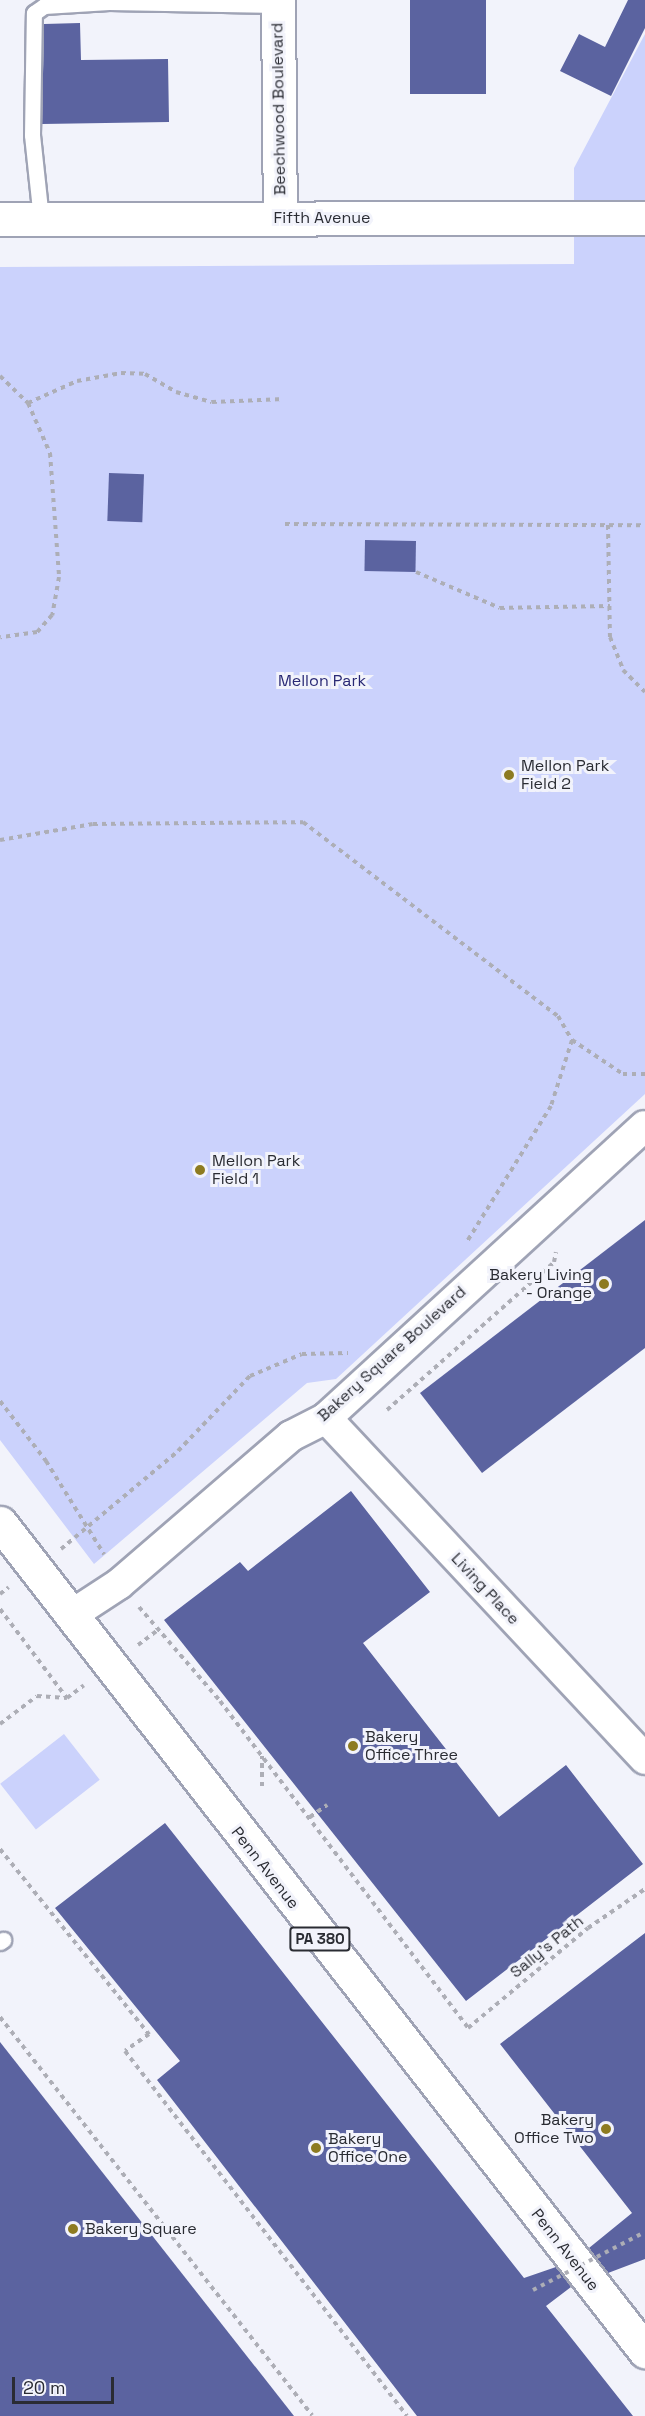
<!DOCTYPE html>
<html>
<head>
<meta charset="utf-8">
<style>
  body { margin:0 }
  #map { position:relative; width:645px; height:2416px; overflow:hidden; background:#f2f3fb; font-family:"Space Grotesk",sans-serif }
  div>[style] { position:absolute }
  .green>* { inset:0; background:#cbd2fc; transform-origin:0 0 }
  .building>* { inset:0; background:#5b63a0; transform-origin:0 0 }
  .path>* { height:4px; margin-top:-2px; transform-origin:0; background:repeating-linear-gradient(90deg,#adaeb6 0 4.5px,transparent 0 9px) }
  .roads { filter:drop-shadow(2px 0 #9fa3b5) drop-shadow(-2px 0 #9fa3b5) drop-shadow(0 2px #9fa3b5) drop-shadow(0 -2px #9fa3b5) }
  .service>* { height:15px; margin:-7.5px; padding:0 7.5px; transform-origin:7.5px; border-radius:7.5px; background:#fff }
  .minor>* { height:30px; margin:-15px; padding:0 15px; transform-origin:15px; border-radius:15px; background:#fff }
  .secondary>* { height:33px; margin:-16.5px; padding:0 16.5px; transform-origin:16.5px; border-radius:16.5px; background:#fff }
  .primary>* { height:33px; margin:-16.5px; padding:0 16.5px; transform-origin:16.5px; border-radius:16.5px; background:#fff }
  .trunk>* { height:33px; margin:-16.5px; padding:0 16.5px; transform-origin:16.5px; border-radius:16.5px; background:#fff }
  .path-bridge>* { height:4px; margin-top:-2px; transform-origin:0; background:repeating-linear-gradient(90deg,#adaeb6 0 4.5px,transparent 0 9px) }
  .dots>* { width:16px; height:16px; translate:-50% -50%; box-sizing:border-box; border:3px solid #f2f3fb; border-radius:50% }
  span { translate:-50% -50%; white-space:nowrap; text-align:center; line-height:1.15; -webkit-text-stroke:6px #f2f3fb; paint-order:stroke }
  .shield-label span { padding:2px 4px; background:#f2f3fb; border:2px solid; border-radius:4px; -webkit-text-stroke-width:0 }
  .shield-label { font-size:15px; color:#2a2c33; font-weight:700 }
  .street-label { font-size:16px; color:#2a2c33 }
  .park-label { font-size:16px; color:#292975 }
  .poi-label { font-size:16px; color:#2a2c33 }
  .left { translate:0 -50%; text-align:left }
  .right { translate:-100% -50%; text-align:right }
  .scale { position:absolute; left:12px; top:2377px; width:102px; height:27px; box-sizing:border-box; border:3px solid #2a2c33; border-top:0; padding-left:8px; font-size:18px; line-height:21px; white-space:nowrap; color:#2a2c33; -webkit-text-stroke:4px #f2f3fb; paint-order:stroke }
</style>
</head>
<body>
<div id="map">
  <div class="green">
    <i style="clip-path:polygon(645px 34px,645px 1094px,336px 1379px,307px 1383px,94px 1564px,0 1440px,0 267px,574px 264px,574px 168px)"></i>
    <i style="left:64px;top:1734px;width:58px;height:81px;rotate:52deg"></i>
  </div>
  <div class="building">
    <i style="left:410px;top:0;width:76px;height:94px"></i>
    <i style="clip-path:polygon(628px 0,645px 0,645px 28px,611px 96px,560px 71px,579px 34px,605px 47px)"></i>
    <i style="clip-path:polygon(80px 23px,81px 60px,168px 59px,169px 122px,42px 124px,44px 24px)"></i>
    <i style="left:109px;top:473px;width:35px;height:48px;rotate:2deg"></i>
    <i style="left:365px;top:540px;width:51px;height:31px;rotate:1deg"></i>
    <i style="clip-path:polygon(645px 1220px,645px 1348px,482px 1473px,420px 1393px)"></i>
    <i style="clip-path:polygon(351px 1491px,430px 1592px,363px 1643px,499px 1817px,566px 1765px,643px 1864px,466px 2001px,164px 1620px,240px 1562px,248px 1571px)"></i>
    <i style="clip-path:polygon(165px 1823px,524px 2278px,556px 2267px,571px 2287px,546px 2306px,633px 2416px,417px 2416px,157px 2080px,180px 2061px,55px 1908px)"></i>
    <i style="clip-path:polygon(645px 1933px,645px 2259px,608px 2273px,589px 2248px,632px 2213px,500px 2044px)"></i>
    <i style="clip-path:polygon(0 2042px,294px 2416px,0 2416px)"></i>
  </div>
  <div class="path">
    <i style="left:0;top:376px;width:39px;rotate:44deg"></i>
    <i style="left:28px;top:403px;width:55px;rotate:66.3deg"></i>
    <i style="left:50px;top:453px;width:124px;rotate:85.8deg"></i>
    <i style="left:59px;top:577px;width:39px;rotate:100deg"></i>
    <i style="left:52px;top:615px;width:23px;rotate:131deg"></i>
    <i style="left:37px;top:632px;width:37px;rotate:172deg"></i>
    <i style="left:28px;top:403px;width:54px;rotate:-24.2deg"></i>
    <i style="left:77px;top:381px;width:45px;rotate:-10.3deg"></i>
    <i style="left:121px;top:373px;width:24px;rotate:2deg"></i>
    <i style="left:145px;top:374px;width:36px;rotate:30deg"></i>
    <i style="left:176px;top:392px;width:37px;rotate:16deg"></i>
    <i style="left:212px;top:402px;width:72px;rotate:-2.4deg"></i>
    <i style="left:285px;top:524px;width:360px;rotate:0.2deg"></i>
    <i style="left:608px;top:525px;width:112px;rotate:89deg"></i>
    <i style="left:610px;top:637px;width:35px;rotate:68deg"></i>
    <i style="left:623px;top:670px;width:31px;rotate:45deg"></i>
    <i style="left:416px;top:572px;width:91px;rotate:23.2deg"></i>
    <i style="left:500px;top:608px;width:110px;rotate:-1deg"></i>
    <i style="left:0;top:840px;width:94px;rotate:-9.8deg"></i>
    <i style="left:93px;top:824px;width:210px;rotate:-0.5deg"></i>
    <i style="left:303px;top:822px;width:320px;rotate:37.3deg"></i>
    <i style="left:558px;top:1016px;width:28px;rotate:60deg"></i>
    <i style="left:572px;top:1040px;width:69px;rotate:107.7deg"></i>
    <i style="left:551px;top:1106px;width:161px;rotate:121.8deg"></i>
    <i style="left:572px;top:1040px;width:61px;rotate:33.7deg"></i>
    <i style="left:623px;top:1074px;width:22px"></i>
    <i style="left:0;top:1401px;width:76px;rotate:52.5deg"></i>
    <i style="left:46px;top:1461px;width:110px;rotate:58.1deg"></i>
    <i style="left:387px;top:1410px;width:223px;rotate:-41.5deg"></i>
    <i style="left:554px;top:1262px;width:10px;rotate:-79deg"></i>
    <i style="left:61px;top:1549px;width:153px;rotate:-39.9deg"></i>
    <i style="left:178px;top:1451px;width:104px;rotate:-46.2deg"></i>
    <i style="left:250px;top:1376px;width:56px;rotate:-22.9deg"></i>
    <i style="left:302px;top:1354px;width:46px;rotate:-1.2deg"></i>
    <i style="left:0;top:1594px;width:11px;rotate:-38deg"></i>
    <i style="left:139px;top:1607px;width:124px;rotate:49.2deg"></i>
    <i style="left:220px;top:1701px;width:410px;rotate:52.8deg"></i>
    <i style="left:468px;top:2028px;width:156px;rotate:-39.8deg"></i>
    <i style="left:588px;top:1928px;width:69px;rotate:-34.4deg"></i>
    <i style="left:0;top:1609px;width:110px;rotate:53.1deg"></i>
    <i style="left:138px;top:1645px;width:26px;rotate:-37deg"></i>
    <i style="left:0;top:1724px;width:46px;rotate:-37.1deg"></i>
    <i style="left:37px;top:1696px;width:30px;rotate:4deg"></i>
    <i style="left:67px;top:1698px;width:21px;rotate:-37deg"></i>
    <i style="left:262px;top:1786px;width:30px;rotate:-90deg"></i>
    <i style="left:310px;top:1817px;width:21px;rotate:-35deg"></i>
    <i style="left:0;top:1849px;width:238px;rotate:51.2deg"></i>
    <i style="left:149px;top:2034px;width:29px;rotate:145deg"></i>
    <i style="left:125px;top:2051px;width:461px;rotate:52.3deg"></i>
    <i style="left:0;top:2017px;width:506px;rotate:51.91deg"></i>
  </div>
  <div class="roads">
    <div class="service">
      <i style="left:41px;top:219px;width:84px;rotate:-96.1deg"></i>
      <i style="left:32px;top:135px;width:122px;rotate:-89.1deg"></i>
      <i style="left:34px;top:13px;width:12px;rotate:-35deg"></i>
      <i style="left:44px;top:6px;width:65px;rotate:-3.5deg"></i>
      <i style="left:109px;top:2px;width:169px;rotate:1deg"></i>
      <i style="left:0;top:1942px;width:4px;rotate:-34deg"></i>
    </div>
    <div class="minor">
      <i style="left:326px;top:1418px;width:467px;rotate:46.9deg"></i>
      <i style="left:73px;top:1614px;width:55px;rotate:-33.1deg"></i>
      <i style="left:119px;top:1584px;width:227px;rotate:-40.7deg"></i>
      <i style="left:291px;top:1436px;width:39px;rotate:-27deg"></i>
      <i style="left:326px;top:1418px;width:432px;rotate:-42.5deg"></i>
    </div>
    <div class="secondary">
      <i style="left:278px;top:0;width:218px;rotate:89.5deg"></i>
    </div>
    <div class="primary">
      <i style="left:0;top:1523px;width:1050px;rotate:52.08deg"></i>
    </div>
    <div class="trunk">
      <i style="left:0;top:219px;width:645px;rotate:-0.09deg"></i>
    </div>
  </div>
  <div class="path-bridge">
    <i style="left:533px;top:2290px;width:126px;rotate:-27.4deg"></i>
  </div>
  <div class="dots">
    <i style="left:509px;top:775px;background:#8d7b21"></i>
    <i style="left:200px;top:1170px;background:#8d7b21"></i>
    <i style="left:604px;top:1284px;background:#8d7b21"></i>
    <i style="left:353px;top:1746px;background:#8d7b21"></i>
    <i style="left:606px;top:2129px;background:#8d7b21"></i>
    <i style="left:316px;top:2148px;background:#8d7b21"></i>
    <i style="left:73px;top:2229px;background:#8d7b21"></i>
  </div>
  <div class="shield-label">
    <span style="left:320px;top:1939px">PA 380</span>
  </div>
  <div class="street-label">
    <span style="left:279px;top:109px;rotate:-91deg">Beechwood Boulevard</span>
    <span style="left:322px;top:218px">Fifth Avenue</span>
    <span style="left:392px;top:1354px;rotate:-42deg">Bakery Square Boulevard</span>
    <span style="left:485px;top:1589px;rotate:47deg">Living Place</span>
    <span style="left:265px;top:1868px;rotate:52deg">Penn Avenue</span>
    <span style="left:547px;top:1947px;rotate:-39deg">Sally's Path</span>
    <span style="left:565px;top:2250px;rotate:52deg">Penn Avenue</span>
  </div>
  <div class="park-label">
    <span style="left:322px;top:681px">Mellon Park</span>
  </div>
  <div class="poi-label">
    <span class="left" style="left:521px;top:775px">Mellon Park<br>Field 2</span>
    <span class="left" style="left:212px;top:1170px">Mellon Park<br>Field 1</span>
    <span class="right" style="left:592px;top:1284px">Bakery Living<br>- Orange</span>
    <span class="left" style="left:365px;top:1746px">Bakery<br>Office Three</span>
    <span class="right" style="left:594px;top:2129px">Bakery<br>Office Two</span>
    <span class="left" style="left:328px;top:2148px">Bakery<br>Office One</span>
    <span class="left" style="left:85px;top:2229px">Bakery Square</span>
  </div>
  <div class="scale">20 m</div>
</div>
</body>
</html>
